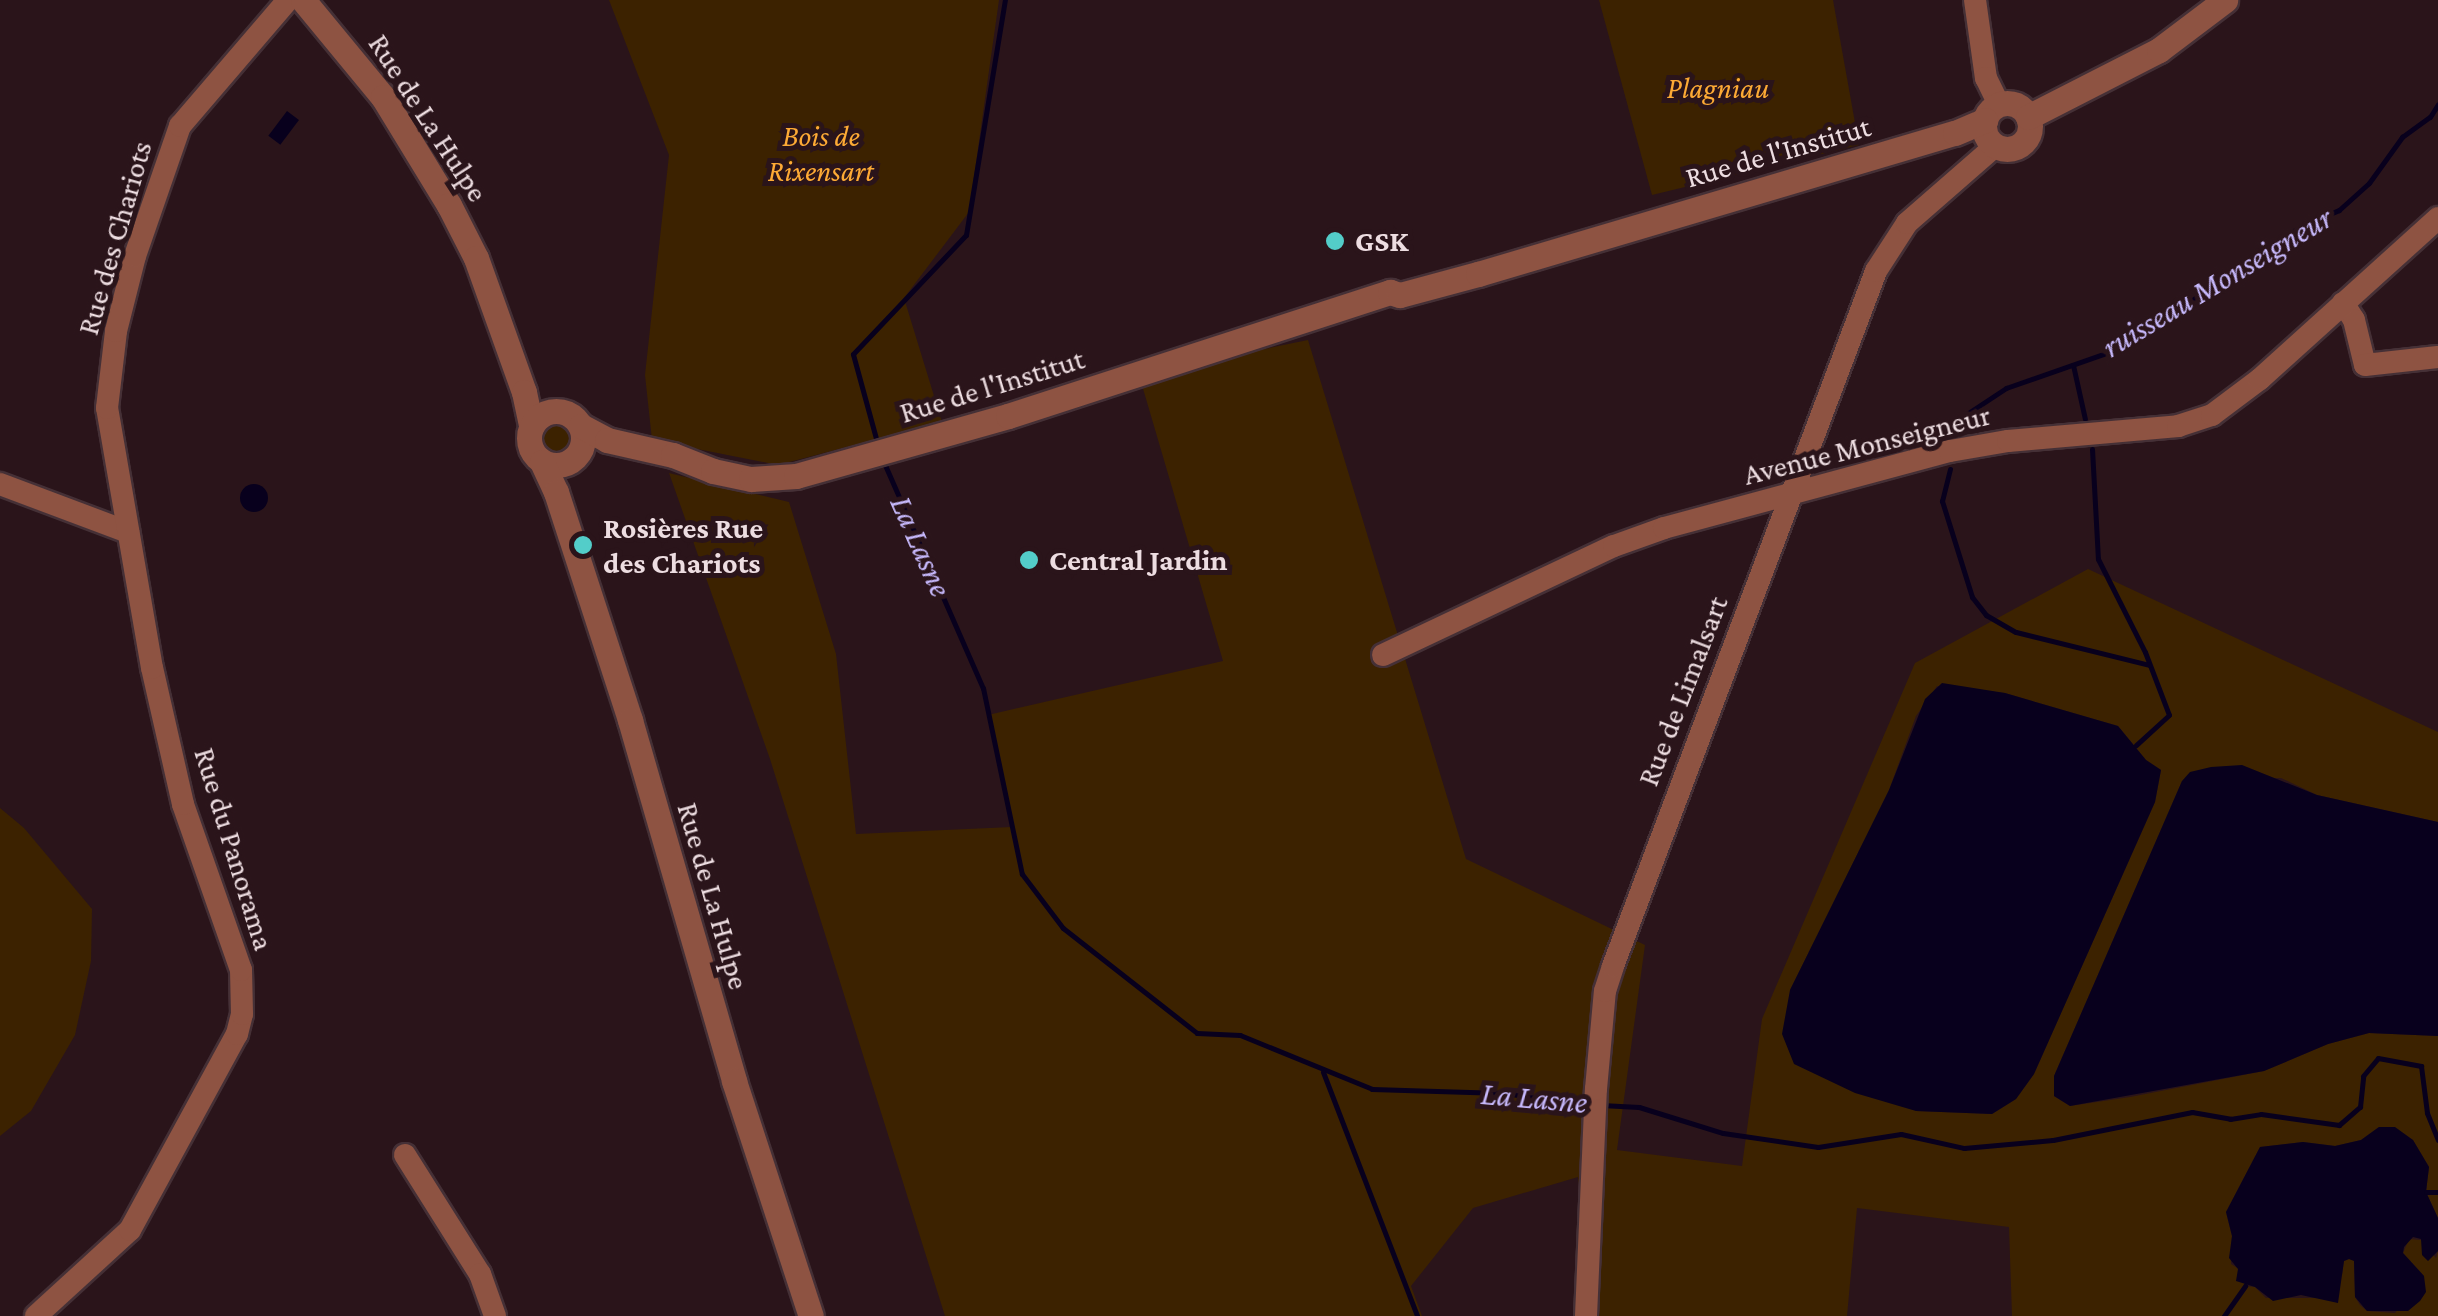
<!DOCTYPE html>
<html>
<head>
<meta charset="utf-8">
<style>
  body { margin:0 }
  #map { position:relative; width:2438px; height:1316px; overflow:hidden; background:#2a141a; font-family:"Crimson Pro",serif }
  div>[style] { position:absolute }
  .green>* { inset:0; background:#3c2200 }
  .round { border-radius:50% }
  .water>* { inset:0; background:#08001d; transform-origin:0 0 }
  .stream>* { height:5px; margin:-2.5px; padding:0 2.5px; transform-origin:2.5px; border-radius:2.5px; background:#08001d }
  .roads { filter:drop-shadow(2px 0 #453036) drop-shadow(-2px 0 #453036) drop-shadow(0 2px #453036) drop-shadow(0 -2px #453036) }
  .minor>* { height:22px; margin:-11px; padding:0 11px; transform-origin:11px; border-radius:11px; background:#8e5342 }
  .tertiary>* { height:25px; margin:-12.5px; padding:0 12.5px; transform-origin:12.5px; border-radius:12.5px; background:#8e5342 }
  .tertiary>.ring { margin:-12.5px; padding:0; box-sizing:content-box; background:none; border:25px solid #8e5342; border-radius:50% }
  .dots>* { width:28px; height:28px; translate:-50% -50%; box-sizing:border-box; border:5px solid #2a141a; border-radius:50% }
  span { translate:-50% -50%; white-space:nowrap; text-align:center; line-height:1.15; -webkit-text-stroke:10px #2a141a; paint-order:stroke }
  .park-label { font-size:30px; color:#fdaa35; font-style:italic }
  .street-label { font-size:30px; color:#eddde1 }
  .poi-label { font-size:30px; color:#eddde1; font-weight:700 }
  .left { translate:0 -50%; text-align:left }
  .water-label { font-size:32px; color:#c7b9fc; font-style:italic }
</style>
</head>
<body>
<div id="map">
  <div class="green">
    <i style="clip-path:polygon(609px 0,999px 0,969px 212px,904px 298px,942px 422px,778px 465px,652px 440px,645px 375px,669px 155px)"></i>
    <i style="clip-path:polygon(1599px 0,1833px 0,1859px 145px,1652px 195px)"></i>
    <i style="clip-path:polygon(evenodd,1308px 340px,1466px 859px,1645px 945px,1617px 1150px,1742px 1166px,1762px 1019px,1915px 663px,2088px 569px,2438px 732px,2438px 822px,2317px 795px,2281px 778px,2182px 781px,2054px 1076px,2054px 1096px,2070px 1106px,2130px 1097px,2264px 1071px,2328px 1044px,2369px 1033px,2438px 1036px,2438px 1218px,2426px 1192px,2429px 1167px,2413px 1140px,2379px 1127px,2361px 1140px,2335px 1146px,2303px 1142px,2260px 1147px,2226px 1212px,2232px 1236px,2231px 1264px,2239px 1269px,2245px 1286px,2255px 1287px,2266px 1298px,2319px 1298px,2342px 1275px,2344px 1261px,2349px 1259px,2354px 1260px,2355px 1297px,2360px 1305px,2367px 1311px,2395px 1313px,2424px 1276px,2403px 1253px,2409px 1239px,2421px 1240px,2436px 1258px,2438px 1251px,2438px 1316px,2012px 1316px,2009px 1227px,1857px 1208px,1847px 1316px,1595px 1316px,1578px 1177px,1473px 1208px,1411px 1286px,1422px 1316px,945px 1316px,770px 759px,669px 473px,789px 502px,836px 654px,856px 834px,1012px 827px,988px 715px,1223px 661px,1139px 375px,1308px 340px,1937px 686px,2005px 693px,2118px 726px,2146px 760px,2161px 770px,2155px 802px,2034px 1074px,2016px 1099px,1992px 1114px,1916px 1111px,1790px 990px,1889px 790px,1916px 716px,1937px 686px)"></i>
    <i class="round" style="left:542px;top:423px;width:28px;height:28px"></i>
    <i style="clip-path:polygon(0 808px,24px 828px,92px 909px,91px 961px,75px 1035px,31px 1111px,0 1136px)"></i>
  </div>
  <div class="water">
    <i style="left:287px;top:111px;width:15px;height:31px;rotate:37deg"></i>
    <i class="round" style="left:240px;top:484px;width:28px;height:28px"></i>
    <i style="clip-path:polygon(1942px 683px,2005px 693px,2118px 726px,2146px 760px,2161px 770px,2155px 802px,2034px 1074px,2016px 1099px,1992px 1114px,1916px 1111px,1855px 1093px,1794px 1064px,1782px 1034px,1790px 990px,1889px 790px,1925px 699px)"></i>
    <i style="clip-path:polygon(2242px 765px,2317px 795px,2438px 822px,2438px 1036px,2369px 1033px,2328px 1044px,2264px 1071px,2070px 1106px,2054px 1096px,2054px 1076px,2182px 781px,2190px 772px,2211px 767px)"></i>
    <i style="clip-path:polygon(2379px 1127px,2395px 1127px,2413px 1140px,2429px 1167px,2426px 1192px,2438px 1218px,2438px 1251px,2428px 1261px,2422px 1255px,2421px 1239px,2413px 1237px,2404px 1247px,2403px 1253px,2424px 1276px,2426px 1292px,2420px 1301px,2408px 1311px,2367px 1311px,2355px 1297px,2354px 1261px,2349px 1259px,2344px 1261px,2338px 1303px,2301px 1295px,2273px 1301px,2255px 1287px,2236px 1281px,2238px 1269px,2229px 1258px,2232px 1236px,2226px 1212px,2260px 1147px,2303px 1142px,2335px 1146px,2361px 1140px)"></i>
  </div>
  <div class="stream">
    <i style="left:2073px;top:365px;width:55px;rotate:77.5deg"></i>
    <i style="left:1951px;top:435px;width:12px;rotate:-81deg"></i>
    <i style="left:1953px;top:423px;width:64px;rotate:-33.4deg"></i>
    <i style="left:2006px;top:388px;width:124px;rotate:-19.3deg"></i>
    <i style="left:2123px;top:347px;width:215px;rotate:-34.2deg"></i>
    <i style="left:2301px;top:226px;width:41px;rotate:-22.8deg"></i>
    <i style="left:2339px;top:210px;width:40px;rotate:-42deg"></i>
    <i style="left:2369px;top:183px;width:57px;rotate:-54.3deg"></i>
    <i style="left:2402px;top:137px;width:34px;rotate:-36deg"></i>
    <i style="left:2430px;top:117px;width:15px;rotate:-58deg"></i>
    <i style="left:877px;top:442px;width:91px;rotate:-105.3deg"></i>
    <i style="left:853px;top:354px;width:164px;rotate:-46.5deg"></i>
    <i style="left:966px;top:235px;width:238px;rotate:-80.6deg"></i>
    <i style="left:2092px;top:449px;width:110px;rotate:86.9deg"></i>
    <i style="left:2098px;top:559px;width:104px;rotate:63.2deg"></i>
    <i style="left:2145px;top:652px;width:67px;rotate:69.1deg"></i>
    <i style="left:2169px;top:715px;width:45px;rotate:137.7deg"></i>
    <i style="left:885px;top:465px;width:244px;rotate:66.3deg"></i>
    <i style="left:983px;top:688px;width:190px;rotate:78.2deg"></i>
    <i style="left:1022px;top:874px;width:68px;rotate:52.8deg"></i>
    <i style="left:1063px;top:928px;width:170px;rotate:38.1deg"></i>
    <i style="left:1197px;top:1033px;width:43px;rotate:2.7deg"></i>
    <i style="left:1240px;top:1035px;width:143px;rotate:22.2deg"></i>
    <i style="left:1372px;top:1089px;width:130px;rotate:1.8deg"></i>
    <i style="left:1502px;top:1093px;width:89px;rotate:7.1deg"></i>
    <i style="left:1950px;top:469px;width:33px;rotate:104deg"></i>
    <i style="left:1942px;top:501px;width:101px;rotate:72.6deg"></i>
    <i style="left:1972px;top:597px;width:23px;rotate:52deg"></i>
    <i style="left:1986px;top:615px;width:34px;rotate:30deg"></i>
    <i style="left:2016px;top:632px;width:137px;rotate:13.9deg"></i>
    <i style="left:1323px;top:1072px;width:261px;rotate:68.9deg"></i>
    <i style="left:1601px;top:1105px;width:38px;rotate:3deg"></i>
    <i style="left:1639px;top:1107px;width:88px;rotate:17.2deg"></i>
    <i style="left:1723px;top:1133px;width:96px;rotate:8.4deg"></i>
    <i style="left:1818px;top:1147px;width:84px;rotate:-8.9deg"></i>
    <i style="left:1901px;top:1134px;width:65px;rotate:12.5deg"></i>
    <i style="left:1964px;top:1148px;width:89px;rotate:-5.1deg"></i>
    <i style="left:2053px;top:1140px;width:142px;rotate:-11.4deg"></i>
    <i style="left:2192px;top:1112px;width:39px;rotate:10deg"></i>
    <i style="left:2230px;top:1119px;width:31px;rotate:-9deg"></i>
    <i style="left:2261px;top:1114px;width:79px;rotate:8deg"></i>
    <i style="left:2339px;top:1125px;width:28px;rotate:-41deg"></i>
    <i style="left:2360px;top:1107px;width:31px;rotate:-84deg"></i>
    <i style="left:2363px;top:1076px;width:23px;rotate:-50deg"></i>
    <i style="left:2378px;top:1058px;width:44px;rotate:10.5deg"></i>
    <i style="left:2421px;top:1066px;width:47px;rotate:82.7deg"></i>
    <i style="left:2427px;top:1113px;width:29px;rotate:68deg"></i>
    <i style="left:2426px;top:1192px;width:12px"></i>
    <i style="left:2224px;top:1316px;width:37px;rotate:-55deg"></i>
  </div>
  <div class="roads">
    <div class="minor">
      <i style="left:1975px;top:0;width:79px;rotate:82deg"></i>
      <i style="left:1986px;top:78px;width:30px;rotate:64deg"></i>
      <i style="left:2343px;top:303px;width:20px;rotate:57deg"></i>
      <i style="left:2354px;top:320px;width:46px;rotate:76.3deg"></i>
      <i style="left:2365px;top:365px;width:73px;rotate:-6.3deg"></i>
      <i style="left:0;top:484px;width:137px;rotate:20.6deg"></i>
      <i style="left:1383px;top:655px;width:255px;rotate:-25.3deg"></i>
      <i style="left:1614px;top:546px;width:53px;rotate:-19.8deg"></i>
      <i style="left:1664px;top:528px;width:296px;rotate:-15.1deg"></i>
      <i style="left:1950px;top:451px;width:59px;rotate:-9.8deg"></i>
      <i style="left:2008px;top:441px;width:171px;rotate:-5deg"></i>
      <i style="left:2178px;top:426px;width:36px;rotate:-18deg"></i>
      <i style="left:2212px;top:415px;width:60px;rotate:-36.9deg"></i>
      <i style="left:2260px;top:379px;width:240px;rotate:-42.1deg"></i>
      <i style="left:405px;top:1155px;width:141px;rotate:57.8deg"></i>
      <i style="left:480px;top:1274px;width:45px;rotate:70.3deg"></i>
      <i style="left:36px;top:1316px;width:127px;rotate:-42.5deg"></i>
      <i style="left:130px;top:1230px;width:223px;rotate:-61.4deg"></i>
      <i style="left:237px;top:1034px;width:21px;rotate:-76deg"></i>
      <i style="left:242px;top:1014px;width:44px;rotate:-91.3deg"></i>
      <i style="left:241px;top:970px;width:176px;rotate:-109.3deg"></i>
      <i style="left:183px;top:804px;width:139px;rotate:-102.8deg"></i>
      <i style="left:152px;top:668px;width:264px;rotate:-99.8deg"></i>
      <i style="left:107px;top:408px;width:78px;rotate:-83.3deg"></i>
      <i style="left:116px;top:331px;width:77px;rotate:-75.8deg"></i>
      <i style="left:135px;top:256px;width:138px;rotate:-70.9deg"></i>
      <i style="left:180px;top:126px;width:166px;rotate:-49.4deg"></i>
      <i style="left:1586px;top:1316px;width:227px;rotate:-87.5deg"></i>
      <i style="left:1596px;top:1089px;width:98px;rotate:-84.8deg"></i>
      <i style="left:1605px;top:991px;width:26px;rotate:-72deg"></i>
      <i style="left:1613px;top:966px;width:743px;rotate:-69.27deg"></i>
      <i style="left:1876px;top:271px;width:57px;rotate:-57.1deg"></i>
      <i style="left:1907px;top:223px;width:116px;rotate:-41.1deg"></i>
    </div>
    <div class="tertiary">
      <i style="left:303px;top:0;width:126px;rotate:50.5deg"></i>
      <i style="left:383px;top:97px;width:127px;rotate:58.6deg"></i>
      <i style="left:449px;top:205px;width:59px;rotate:63deg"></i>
      <i style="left:476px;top:258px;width:142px;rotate:70.3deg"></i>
      <i style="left:524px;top:392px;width:35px;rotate:78deg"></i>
      <i class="ring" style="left:1984px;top:103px;width:21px;height:21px"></i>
      <i style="left:2028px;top:117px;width:147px;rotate:-27.1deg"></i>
      <i style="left:2159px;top:50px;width:83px;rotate:-37.1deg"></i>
      <i class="ring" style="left:529px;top:411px;width:29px;height:29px"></i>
      <i style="left:581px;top:426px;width:30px;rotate:28deg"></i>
      <i style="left:607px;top:440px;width:68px;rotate:12.8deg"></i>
      <i style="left:673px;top:455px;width:43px;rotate:21.8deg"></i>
      <i style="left:713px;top:471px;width:39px;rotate:12deg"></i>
      <i style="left:751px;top:479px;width:45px;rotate:-3.8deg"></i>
      <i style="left:796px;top:476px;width:220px;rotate:-15.8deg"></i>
      <i style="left:1008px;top:416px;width:402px;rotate:-18deg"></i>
      <i style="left:1390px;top:292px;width:10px;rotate:17deg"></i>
      <i style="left:1400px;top:295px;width:81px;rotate:-15.1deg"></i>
      <i style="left:1478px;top:274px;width:497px;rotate:-16.5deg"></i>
      <i style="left:1955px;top:133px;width:33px;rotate:-23deg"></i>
      <i style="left:542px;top:462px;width:33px;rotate:65deg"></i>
      <i style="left:556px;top:492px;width:240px;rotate:72deg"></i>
      <i style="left:630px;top:720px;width:376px;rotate:73.9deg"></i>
      <i style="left:734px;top:1081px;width:247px;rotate:71.9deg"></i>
    </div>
  </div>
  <div class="dots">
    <i style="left:1335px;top:241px;background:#53cdc9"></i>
    <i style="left:583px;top:545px;background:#53cdc9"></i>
    <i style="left:1029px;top:560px;background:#53cdc9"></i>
  </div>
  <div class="park-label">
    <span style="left:1718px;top:88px">Plagniau</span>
    <span style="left:821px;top:153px">Bois de<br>Rixensart</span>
  </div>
  <div class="street-label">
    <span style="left:428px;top:118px;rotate:57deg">Rue de La Hulpe</span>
    <span style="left:1778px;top:152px;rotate:-16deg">Rue de l'Institut</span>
    <span style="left:115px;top:238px;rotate:-74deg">Rue des Chariots</span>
    <span style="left:992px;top:386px;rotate:-17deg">Rue de l'Institut</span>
    <span style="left:1867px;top:445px;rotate:-14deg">Avenue Monseigneur</span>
    <span style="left:1683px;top:691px;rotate:-69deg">Rue de Limalsart</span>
    <span style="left:234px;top:849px;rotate:73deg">Rue du Panorama</span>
    <span style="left:713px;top:896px;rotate:74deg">Rue de La Hulpe</span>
  </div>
  <div class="poi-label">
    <span class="left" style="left:1355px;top:241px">GSK</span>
    <span class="left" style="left:603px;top:545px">Rosières Rue<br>des Chariots</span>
    <span class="left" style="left:1049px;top:560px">Central Jardin</span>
  </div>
  <div class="water-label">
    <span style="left:2217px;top:282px;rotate:-31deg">ruisseau Monseigneur</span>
    <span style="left:921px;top:546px;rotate:66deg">La Lasne</span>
    <span style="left:1534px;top:1098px;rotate:5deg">La Lasne</span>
  </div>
</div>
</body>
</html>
